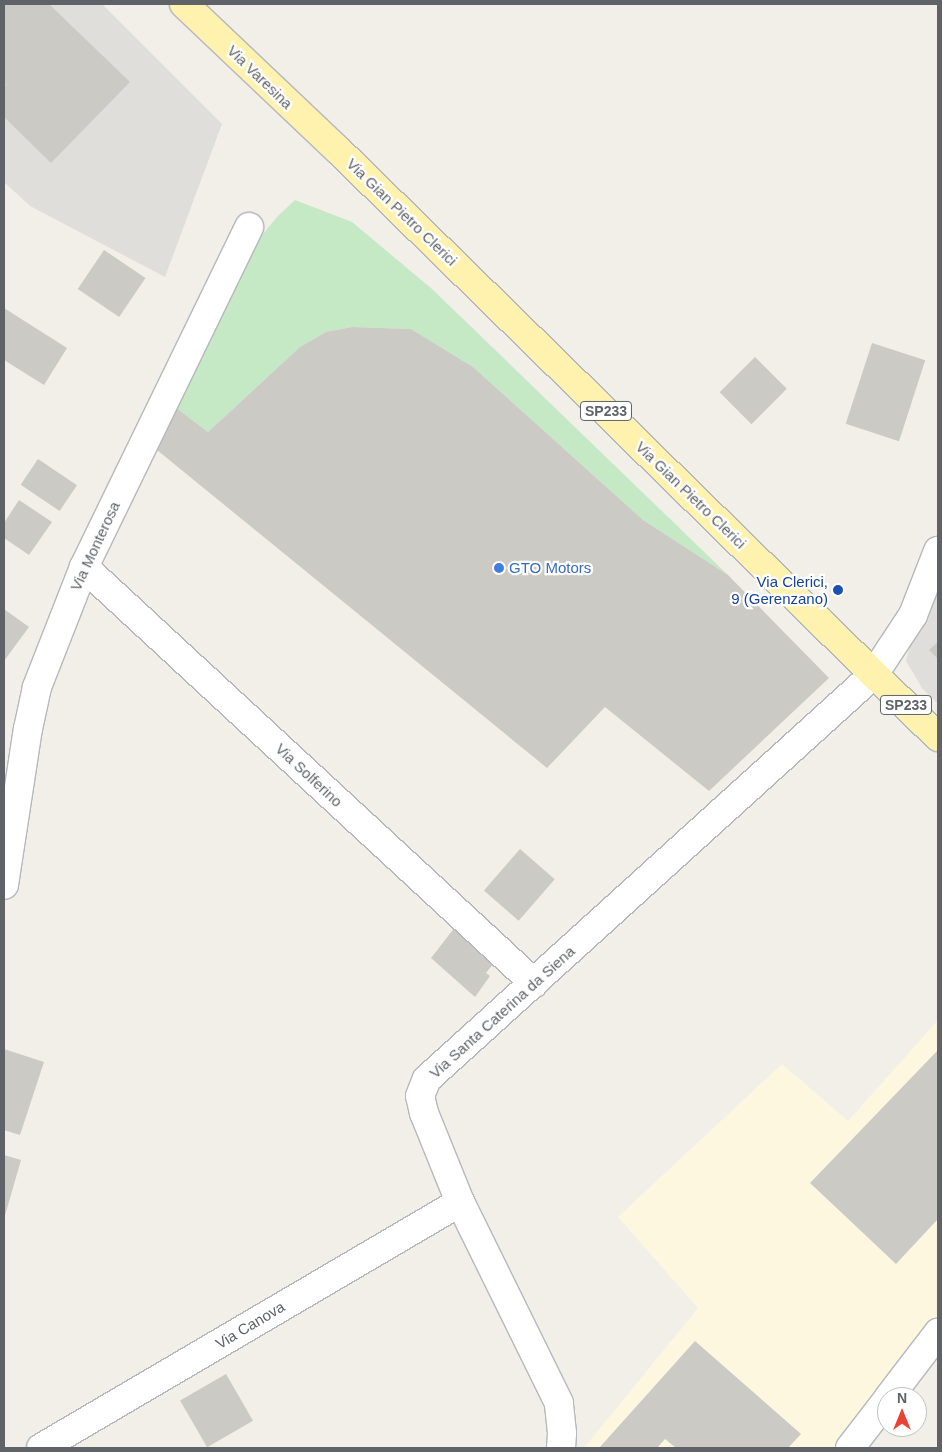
<!DOCTYPE html>
<html>
<head>
<meta charset="utf-8">
<style>
  body { margin:0 }
  #map { position:relative; width:942px; height:1452px; overflow:hidden; background:#f1efe8; font-family:Helvetica,sans-serif }
  div>[style] { position:absolute }
  .commercial>* { inset:0; background:#fef7e0 }
  .industrial>* { inset:0; background:#e0deda }
  .green>* { inset:0; background:#c5e8c5 }
  .building>* { inset:0; background:#cccac5; transform-origin:0 0 }
  .roads { filter:drop-shadow(1px 0 #b5b8bc) drop-shadow(-1px 0 #b5b8bc) drop-shadow(0 1px #b5b8bc) drop-shadow(0 -1px #b5b8bc) }
  .street>* { height:28px; margin:-14px; padding:0 14px; transform-origin:14px; border-radius:14px; background:#fff }
  .secondary>* { height:28px; margin:-14px; padding:0 14px; transform-origin:14px; border-radius:14px; background:#fff }
  .primary>* { height:28px; margin:-14px; padding:0 14px; transform-origin:14px; border-radius:14px; background:#fff2af }
  .dots>* { width:14px; height:14px; translate:-50% -50%; box-sizing:border-box; border:2px solid #fff; border-radius:50% }
  span { translate:-50% -50%; white-space:nowrap; text-align:center; line-height:1.15; -webkit-text-stroke:4.5px #fff; paint-order:stroke }
  .shield-label span { padding:1px 4px; background:#fff; border:1px solid; border-radius:4px; -webkit-text-stroke-width:0 }
  .shield-label { font-size:14px; color:#5f6368; font-weight:700 }
  .street-label { font-size:15px; color:#5f6368 }
  .shop-label { font-size:15px; color:#366cbe }
  .left { translate:0 -50%; text-align:left }
  .transit-label { font-size:15px; color:#164399 }
  .right { translate:-100% -50%; text-align:right }
  .frame { position:absolute; inset:0; border:5px solid #5f6368; pointer-events:none }
  .north { position:absolute; left:877px; top:1387px; width:50px; height:50px; box-sizing:border-box; background:#fff; border:1px solid #bfc1c3; border-radius:50%; rotate:0deg; font-size:14px; font-weight:700; line-height:20px; text-align:center; color:#5f6368 }
  .north::after { content:''; display:block; margin:auto; width:18px; height:22px; background:#ea4335; clip-path:polygon(50% 0,100% 100%,50% 72%,0 100%) }
</style>
</head>
<body>
<div id="map">
  <div class="commercial">
    <i style="clip-path:polygon(938px 1020px,938px 1324px,836px 1448px,584px 1448px,698px 1308px,618px 1217px,782px 1064px,848px 1121px)"></i>
  </div>
  <div class="industrial">
    <i style="clip-path:polygon(4px 4px,102px 4px,222px 124px,165px 277px,30px 206px,4px 182px)"></i>
    <i style="clip-path:polygon(938px 570px,938px 704px,922px 688px,906px 661px,916px 622px)"></i>
  </div>
  <div class="green">
    <i style="clip-path:polygon(295px 200px,352px 222px,432px 289px,728px 575px,643px 520px,473px 367px,411px 329px,352px 327px,326px 332px,300px 347px,208px 432px,175px 407px,257px 241px,278px 216px)"></i>
  </div>
  <div class="building">
    <i style="clip-path:polygon(4px 4px,49px 4px,130px 82px,51px 163px,4px 117px,4px 87px,6px 85px,4px 82px)"></i>
    <i style="left:104px;top:250px;width:50px;height:47px;rotate:34deg"></i>
    <i style="clip-path:polygon(4px 308px,67px 348px,44px 385px,4px 360px)"></i>
    <i style="clip-path:polygon(352px 327px,411px 329px,473px 367px,643px 520px,728px 575px,829px 678px,709px 791px,605px 707px,547px 768px,157px 450px,175px 407px,208px 432px,300px 347px,326px 332px)"></i>
    <i style="left:872px;top:343px;width:56px;height:85px;rotate:18deg"></i>
    <i style="left:755px;top:357px;width:45px;height:50px;rotate:45deg"></i>
    <i style="left:38px;top:459px;width:47px;height:31px;rotate:34deg"></i>
    <i style="clip-path:polygon(19px 500px,52px 522px,29px 555px,4px 538px,4px 523px)"></i>
    <i style="clip-path:polygon(4px 609px,29px 627px,4px 661px)"></i>
    <i style="clip-path:polygon(938px 642px,938px 659px,929px 650px)"></i>
    <i style="left:520px;top:849px;width:46px;height:55px;rotate:41deg"></i>
    <i style="clip-path:polygon(459px 922px,498px 958px,486px 973px,490px 976px,475px 997px,431px 958px)"></i>
    <i style="clip-path:polygon(4px 1049px,44px 1062px,20px 1135px,4px 1130px)"></i>
    <i style="clip-path:polygon(938px 1050px,938px 1219px,896px 1264px,810px 1183px)"></i>
    <i style="clip-path:polygon(4px 1155px,21px 1160px,4px 1219px)"></i>
    <i style="clip-path:polygon(695px 1341px,801px 1434px,788px 1448px,676px 1448px,665px 1439px,657px 1448px,599px 1448px)"></i>
    <i style="left:226px;top:1374px;width:54px;height:53px;rotate:60deg"></i>
  </div>
  <div class="roads">
    <div class="street">
      <i style="left:84px;top:567px;width:613px;rotate:42.75deg"></i>
      <i style="left:4px;top:885px;width:158px;rotate:-81.3deg"></i>
      <i style="left:28px;top:729px;width:43px;rotate:-77.9deg"></i>
      <i style="left:37px;top:687px;width:129px;rotate:-68.6deg"></i>
      <i style="left:84px;top:567px;width:378px;rotate:-64.1deg"></i>
      <i style="left:41px;top:1448px;width:486px;rotate:-30.4deg"></i>
      <i style="left:561px;top:1448px;width:15px;rotate:-86deg"></i>
      <i style="left:562px;top:1433px;width:30px;rotate:-96deg"></i>
      <i style="left:559px;top:1403px;width:224px;rotate:-116.2deg"></i>
      <i style="left:460px;top:1202px;width:96px;rotate:-112deg"></i>
      <i style="left:424px;top:1113px;width:17px;rotate:-103deg"></i>
      <i style="left:420px;top:1096px;width:18px;rotate:-68deg"></i>
      <i style="left:427px;top:1079px;width:603px;rotate:-42.18deg"></i>
      <i style="left:874px;top:674px;width:71px;rotate:-56.5deg"></i>
      <i style="left:913px;top:615px;width:69px;rotate:-68.7deg"></i>
    </div>
    <div class="secondary">
      <i style="left:889px;top:1397px;width:81px;rotate:-52.6deg"></i>
      <i style="left:850px;top:1448px;width:61px;rotate:-52.4deg"></i>
    </div>
    <div class="primary">
      <i style="left:184px;top:4px;width:211px;rotate:43.5deg"></i>
      <i style="left:337px;top:149px;width:841px;rotate:44.37deg"></i>
    </div>
  </div>
  <div class="dots">
    <i style="left:499px;top:568px;background:#3f7fe0"></i>
    <i style="left:838px;top:590px;background:#1a4fb4"></i>
  </div>
  <div class="shield-label">
    <span style="left:606px;top:411px">SP233</span>
    <span style="left:906px;top:705px">SP233</span>
  </div>
  <div class="street-label">
    <span style="left:260px;top:77px;rotate:44deg">Via Varesina</span>
    <span style="left:402px;top:212px;rotate:44deg">Via Gian Pietro Clerici</span>
    <span style="left:691px;top:495px;rotate:44deg">Via Gian Pietro Clerici</span>
    <span style="left:95px;top:546px;rotate:-65deg">Via Monterosa</span>
    <span style="left:309px;top:775px;rotate:43deg">Via Solferino</span>
    <span style="left:502px;top:1012px;rotate:-42deg">Via Santa Caterina da Siena</span>
    <span style="left:250px;top:1325px;rotate:-31deg">Via Canova</span>
  </div>
  <div class="shop-label">
    <span class="left" style="left:509px;top:568px">GTO Motors</span>
  </div>
  <div class="transit-label">
    <span class="right" style="left:828px;top:590px">Via Clerici,<br>9 (Gerenzano)</span>
  </div>
  <div class="frame"></div>
  <div class="north">N</div>
</div>
</body>
</html>
